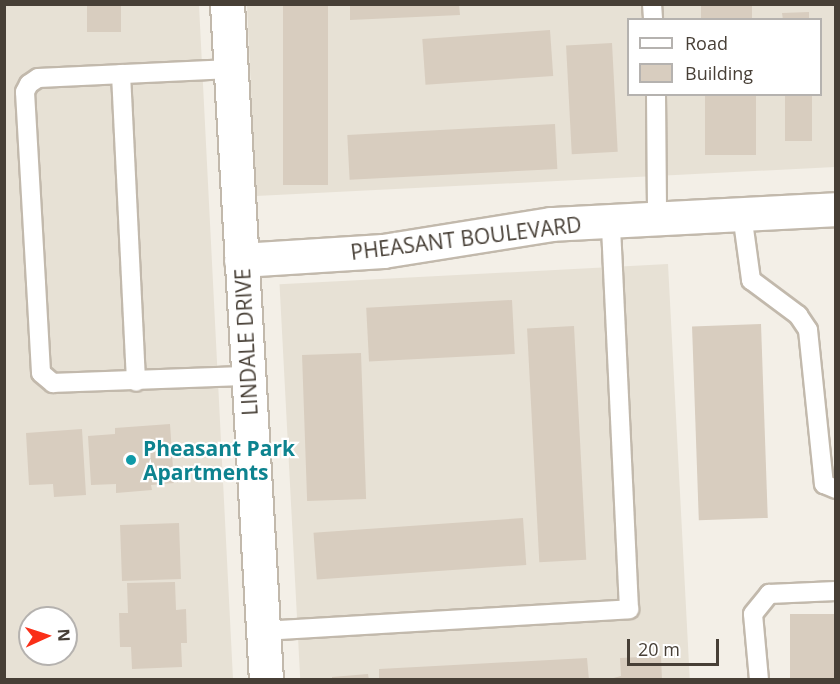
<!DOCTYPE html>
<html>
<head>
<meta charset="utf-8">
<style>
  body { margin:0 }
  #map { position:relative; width:840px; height:684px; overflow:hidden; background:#f3efe7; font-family:"Open Sans",sans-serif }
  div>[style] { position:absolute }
  .residential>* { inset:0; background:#e7e1d5; transform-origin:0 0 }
  .building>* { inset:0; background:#d8cdbf; transform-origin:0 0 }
  .roads { filter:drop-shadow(2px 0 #c2b9ac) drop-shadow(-2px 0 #c2b9ac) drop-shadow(0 2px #c2b9ac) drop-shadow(0 -2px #c2b9ac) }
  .service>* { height:18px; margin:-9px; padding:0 9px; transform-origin:9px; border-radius:9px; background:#fff }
  .minor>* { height:33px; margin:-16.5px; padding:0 16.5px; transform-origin:16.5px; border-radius:16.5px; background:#fff }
  .dots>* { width:16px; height:16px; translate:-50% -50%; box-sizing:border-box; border:3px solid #fff; border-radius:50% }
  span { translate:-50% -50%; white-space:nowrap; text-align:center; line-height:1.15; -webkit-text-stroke:4.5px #fff; paint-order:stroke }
  .street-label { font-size:21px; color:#473f36 }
  .culture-label { font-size:21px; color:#0d838f; font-weight:700 }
  .left { translate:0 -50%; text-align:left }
  .frame { position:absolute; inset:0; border:6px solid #473f36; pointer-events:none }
  .legend { position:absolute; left:627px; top:18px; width:195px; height:78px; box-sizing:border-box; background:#fff; border:2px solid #b5b2af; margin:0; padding:8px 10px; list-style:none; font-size:18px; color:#473f36 }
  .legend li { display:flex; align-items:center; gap:12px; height:30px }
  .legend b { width:30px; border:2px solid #b5b2af }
  .north { position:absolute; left:18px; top:606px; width:60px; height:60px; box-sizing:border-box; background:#fff; border:2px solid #b5b2af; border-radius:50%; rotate:87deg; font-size:16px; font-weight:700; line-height:24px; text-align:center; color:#473f36 }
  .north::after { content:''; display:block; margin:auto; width:21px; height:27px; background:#fa2f18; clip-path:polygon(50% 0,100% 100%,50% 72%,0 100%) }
  .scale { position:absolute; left:627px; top:639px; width:92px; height:27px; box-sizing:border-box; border:3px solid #473f36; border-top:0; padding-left:8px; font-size:18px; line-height:21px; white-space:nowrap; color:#473f36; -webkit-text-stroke:4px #fff; paint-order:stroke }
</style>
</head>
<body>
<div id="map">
  <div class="residential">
    <i style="clip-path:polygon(evenodd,4px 5px,199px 5px,233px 679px,5px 679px,4px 5px,30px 618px,66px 618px,66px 654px,30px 654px,30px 618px)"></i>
    <i style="clip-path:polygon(evenodd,247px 5px,835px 5px,835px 167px,256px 196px,247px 5px,628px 20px,820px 20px,820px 94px,628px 94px,628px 20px)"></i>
    <i style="left:668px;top:264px;width:416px;height:389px;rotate:87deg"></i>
  </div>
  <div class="building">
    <i style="left:87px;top:4px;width:34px;height:28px"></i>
    <i style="left:283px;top:4px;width:45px;height:181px"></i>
    <i style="clip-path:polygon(350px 4px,459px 4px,460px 15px,350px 20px)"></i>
    <i style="left:701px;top:4px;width:51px;height:16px"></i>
    <i style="clip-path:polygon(809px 12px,809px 20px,783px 20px,782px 13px)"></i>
    <i style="left:550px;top:30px;width:46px;height:128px;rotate:86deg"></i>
    <i style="left:612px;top:43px;width:109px;height:46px;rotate:87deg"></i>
    <i style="left:705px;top:94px;width:51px;height:61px"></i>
    <i style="left:785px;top:94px;width:27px;height:47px"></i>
    <i style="left:555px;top:124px;width:45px;height:208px;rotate:87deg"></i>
    <i style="left:512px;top:300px;width:54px;height:146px;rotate:87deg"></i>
    <i style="left:761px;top:324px;width:194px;height:69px;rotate:88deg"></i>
    <i style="left:574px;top:326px;width:234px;height:47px;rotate:87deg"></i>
    <i style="left:361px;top:353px;width:146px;height:59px;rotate:88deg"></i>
    <i style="clip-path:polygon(170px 424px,174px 483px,151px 485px,152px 490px,116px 493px,116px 484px,91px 485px,88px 436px,115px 434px,115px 428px)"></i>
    <i style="clip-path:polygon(82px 429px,86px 495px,54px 497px,53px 484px,29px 485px,26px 433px)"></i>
    <i style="left:523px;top:518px;width:47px;height:210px;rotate:86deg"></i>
    <i style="left:179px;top:523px;width:56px;height:59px;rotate:88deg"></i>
    <i style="clip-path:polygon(175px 582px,176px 610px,186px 609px,187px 643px,181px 643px,182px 667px,132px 669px,131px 647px,120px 647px,119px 613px,128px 613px,127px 583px)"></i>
    <i style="left:836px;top:614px;width:66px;height:46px;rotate:90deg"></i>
    <i style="clip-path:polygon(661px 656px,662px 680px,606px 680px,621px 676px,620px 658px)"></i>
    <i style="clip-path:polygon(587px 658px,589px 680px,379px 680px,379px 669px)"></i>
    <i style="clip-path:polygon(368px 674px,369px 680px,332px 680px,332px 677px)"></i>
  </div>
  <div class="roads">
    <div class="service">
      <i style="left:652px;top:4px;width:16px;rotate:86deg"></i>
      <i style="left:231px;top:69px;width:193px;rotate:177.3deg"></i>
      <i style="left:38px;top:78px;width:11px;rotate:146deg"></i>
      <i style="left:29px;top:84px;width:9px;rotate:117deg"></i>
      <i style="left:25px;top:92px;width:191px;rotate:86.7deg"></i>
      <i style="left:36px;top:283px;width:90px;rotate:86.8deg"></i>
      <i style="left:41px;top:373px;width:16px;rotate:40deg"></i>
      <i style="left:53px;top:383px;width:195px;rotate:-2.1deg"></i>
      <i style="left:121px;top:74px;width:308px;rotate:87.2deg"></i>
      <i style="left:656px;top:94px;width:124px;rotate:89.5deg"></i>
      <i style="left:742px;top:214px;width:67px;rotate:82.2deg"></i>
      <i style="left:751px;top:280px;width:59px;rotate:36.7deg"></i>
      <i style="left:798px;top:315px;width:18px;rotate:56deg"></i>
      <i style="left:808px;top:330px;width:155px;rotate:84.1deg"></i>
      <i style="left:824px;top:484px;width:13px;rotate:23deg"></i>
      <i style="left:263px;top:631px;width:367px;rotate:-3.4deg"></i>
      <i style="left:629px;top:609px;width:387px;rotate:-92.7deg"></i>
      <i style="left:759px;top:680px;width:66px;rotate:-95.2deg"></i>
      <i style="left:753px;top:614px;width:26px;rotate:-51deg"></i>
      <i style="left:769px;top:594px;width:67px;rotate:-2.6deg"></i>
    </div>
    <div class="minor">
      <i style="left:227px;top:4px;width:677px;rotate:86.7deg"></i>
      <i style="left:241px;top:260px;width:142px;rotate:-3.6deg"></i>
      <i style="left:383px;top:251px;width:170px;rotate:-9.1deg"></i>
      <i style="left:551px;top:224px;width:285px;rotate:-3deg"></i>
    </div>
  </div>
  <div class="dots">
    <i style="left:131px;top:460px;background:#0f9aa8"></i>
  </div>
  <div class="street-label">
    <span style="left:466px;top:238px;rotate:-7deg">PHEASANT BOULEVARD</span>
    <span style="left:246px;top:342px;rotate:-93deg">LINDALE DRIVE</span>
  </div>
  <div class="culture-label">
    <span class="left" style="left:143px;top:460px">Pheasant Park<br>Apartments</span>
  </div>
  <div class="frame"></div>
  <ul class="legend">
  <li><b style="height:8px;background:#fff"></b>Road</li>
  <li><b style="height:16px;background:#d8cdbf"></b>Building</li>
  </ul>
  <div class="north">N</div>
  <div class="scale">20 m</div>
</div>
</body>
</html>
